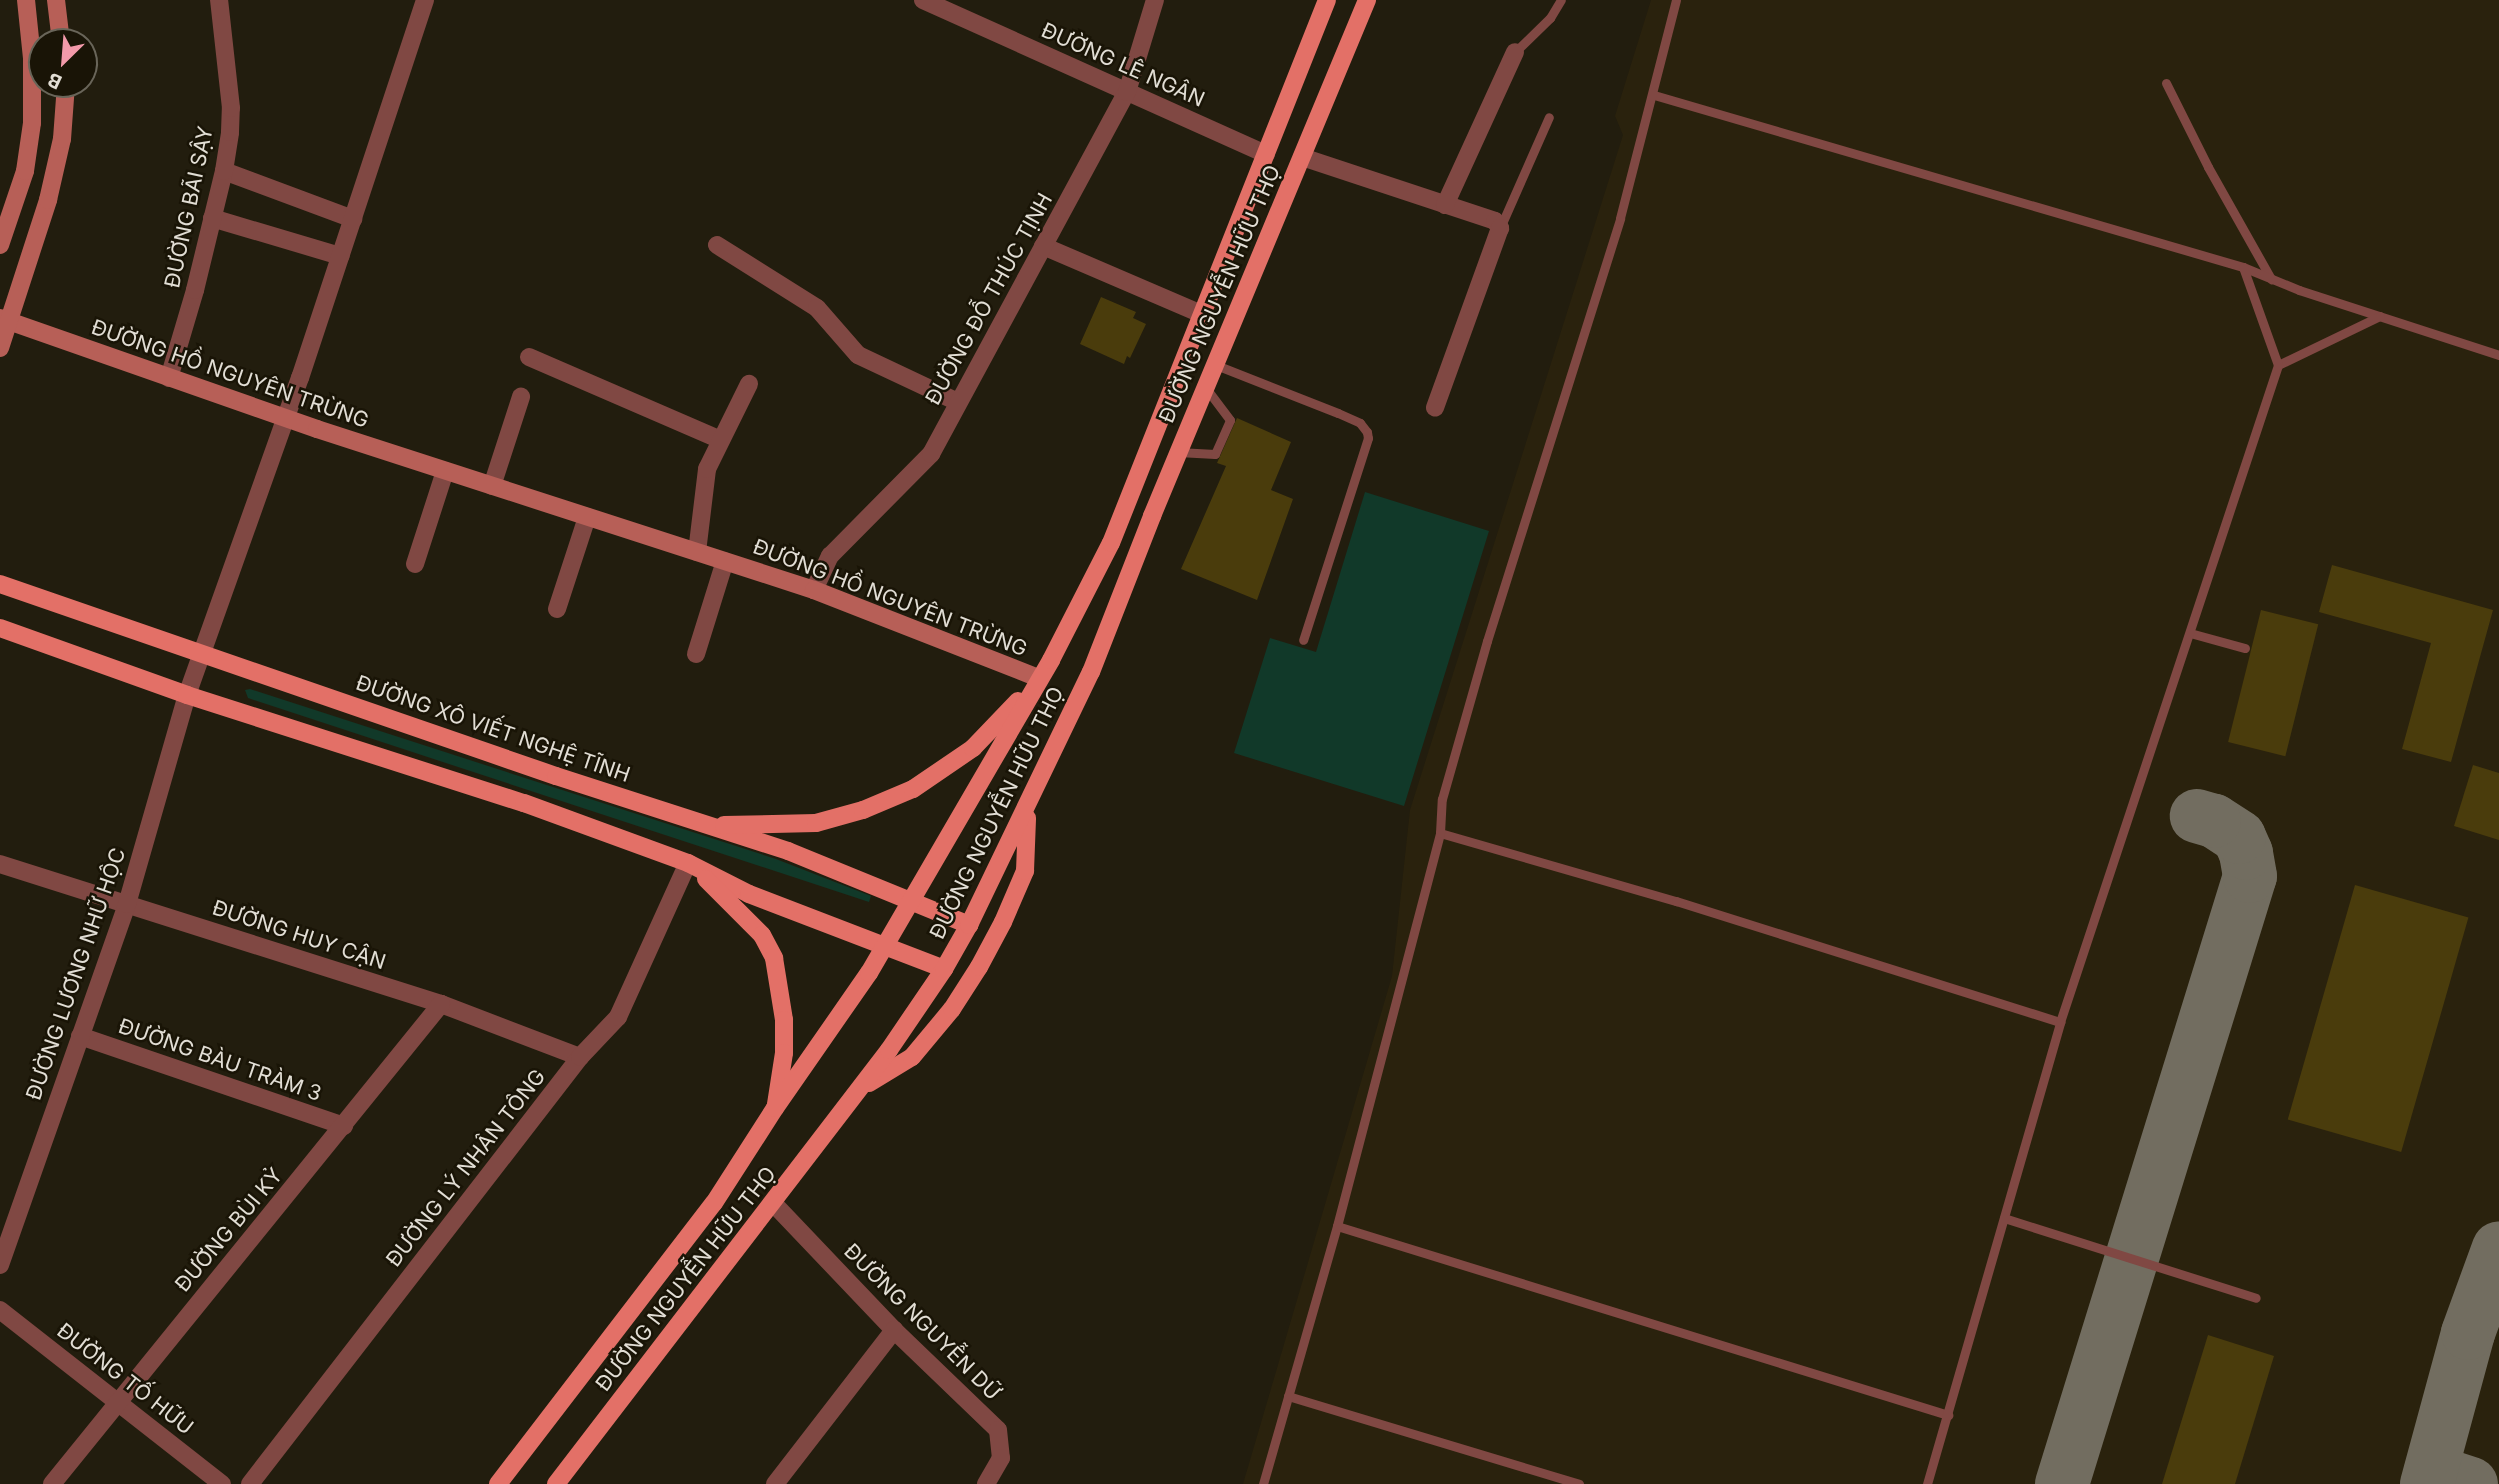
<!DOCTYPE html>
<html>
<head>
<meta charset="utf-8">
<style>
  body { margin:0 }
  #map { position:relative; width:2499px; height:1484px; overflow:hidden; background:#221d0e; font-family:Inter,sans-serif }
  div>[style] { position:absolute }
  .built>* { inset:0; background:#2a220d }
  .green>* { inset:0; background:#113929 }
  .taxiway>* { height:54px; margin:-27px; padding:0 27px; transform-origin:27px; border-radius:27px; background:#726d60 }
  .building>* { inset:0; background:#4a3c0c; transform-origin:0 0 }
  .lane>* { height:9px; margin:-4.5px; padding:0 4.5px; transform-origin:4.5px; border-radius:4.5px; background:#804843 }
  .street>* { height:18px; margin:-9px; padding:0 9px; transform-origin:9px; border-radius:9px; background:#804843 }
  .secondary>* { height:18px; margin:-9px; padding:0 9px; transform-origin:9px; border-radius:9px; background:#b75f57 }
  .primary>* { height:18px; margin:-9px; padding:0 9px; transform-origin:9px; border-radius:9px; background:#e37067 }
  span { translate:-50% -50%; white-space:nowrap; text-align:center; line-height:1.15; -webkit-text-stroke:5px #191406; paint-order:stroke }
  .street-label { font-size:21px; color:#e2ded5 }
  .north { position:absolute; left:28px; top:28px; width:70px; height:70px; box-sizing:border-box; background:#191406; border:2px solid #696559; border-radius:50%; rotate:205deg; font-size:19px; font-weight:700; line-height:28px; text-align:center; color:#e2ded5 }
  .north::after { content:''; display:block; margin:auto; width:24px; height:32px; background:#f39aaa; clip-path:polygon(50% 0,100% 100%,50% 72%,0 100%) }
</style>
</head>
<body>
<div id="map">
  <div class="built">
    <i style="clip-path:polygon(1651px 0,2499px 0,2499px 1484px,1243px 1484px,1392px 976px,1410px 810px,1623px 135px,1615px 116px)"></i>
  </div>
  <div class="green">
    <i style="clip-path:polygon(1365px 492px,1489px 531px,1404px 806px,1234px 753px,1270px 638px,1316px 652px)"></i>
    <i style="clip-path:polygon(250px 689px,776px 859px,871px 896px,869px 902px,248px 698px,245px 690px)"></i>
  </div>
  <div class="taxiway">
    <i style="left:2431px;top:1471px;width:42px;rotate:18deg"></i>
    <i style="left:2062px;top:1484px;width:636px;rotate:-72.82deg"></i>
    <i style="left:2250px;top:876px;width:23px;rotate:-100deg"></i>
    <i style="left:2246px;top:853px;width:17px;rotate:-114deg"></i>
    <i style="left:2239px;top:837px;width:30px;rotate:-147deg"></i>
    <i style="left:2214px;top:821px;width:18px;rotate:-164deg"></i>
    <i style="left:2427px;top:1484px;width:156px;rotate:-74.8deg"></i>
    <i style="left:2468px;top:1333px;width:90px;rotate:-70deg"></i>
  </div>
  <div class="building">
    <i style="clip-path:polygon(1101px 297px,1136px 312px,1133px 318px,1146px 324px,1130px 358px,1127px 356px,1124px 364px,1080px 344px)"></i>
    <i style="clip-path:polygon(1237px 418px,1291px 442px,1271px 490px,1293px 499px,1257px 600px,1181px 569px,1226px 466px,1217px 463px)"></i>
    <i style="clip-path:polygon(2332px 565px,2493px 610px,2451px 762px,2402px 749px,2431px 643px,2319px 612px)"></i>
    <i style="left:2261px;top:610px;width:59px;height:136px;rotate:14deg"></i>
    <i style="clip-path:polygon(2473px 765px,2499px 773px,2499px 840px,2454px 826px)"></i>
    <i style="left:2355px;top:885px;width:118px;height:244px;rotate:16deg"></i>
    <i style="clip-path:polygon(2208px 1335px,2274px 1356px,2235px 1484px,2162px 1484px)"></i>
  </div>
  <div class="lane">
    <i style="left:1515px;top:52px;width:49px;rotate:-44.2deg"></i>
    <i style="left:1550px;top:18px;width:21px;rotate:-59deg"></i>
    <i style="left:2166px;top:83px;width:94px;rotate:63.4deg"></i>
    <i style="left:2208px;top:167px;width:129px;rotate:60.6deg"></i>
    <i style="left:1654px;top:95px;width:614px;rotate:16.28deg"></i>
    <i style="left:2243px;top:267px;width:61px;rotate:22.3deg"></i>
    <i style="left:2299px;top:290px;width:210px;rotate:18deg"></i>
    <i style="left:1500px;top:228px;width:121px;rotate:-66.2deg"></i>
    <i style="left:1216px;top:365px;width:131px;rotate:21.5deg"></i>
    <i style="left:1338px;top:413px;width:24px;rotate:24deg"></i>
    <i style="left:1360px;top:423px;width:11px;rotate:52deg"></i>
    <i style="left:1367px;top:432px;width:6px;rotate:81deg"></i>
    <i style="left:1368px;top:438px;width:212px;rotate:107.8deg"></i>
    <i style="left:2278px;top:365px;width:113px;rotate:-25.7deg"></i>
    <i style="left:1178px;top:452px;width:37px;rotate:3deg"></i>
    <i style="left:1215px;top:454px;width:37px;rotate:-66deg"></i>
    <i style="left:1230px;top:420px;width:40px;rotate:-127deg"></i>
    <i style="left:2190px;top:633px;width:57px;rotate:15.3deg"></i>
    <i style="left:1440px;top:833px;width:246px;rotate:16.1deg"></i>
    <i style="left:1676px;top:901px;width:403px;rotate:17.5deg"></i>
    <i style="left:2004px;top:1218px;width:264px;rotate:17.6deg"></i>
    <i style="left:1337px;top:1226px;width:640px;rotate:17.19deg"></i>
    <i style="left:1288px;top:1396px;width:304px;rotate:16.8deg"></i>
    <i style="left:1263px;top:1484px;width:268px;rotate:-74deg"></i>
    <i style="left:1337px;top:1226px;width:406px;rotate:-75.3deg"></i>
    <i style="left:1440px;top:833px;width:34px;rotate:-87deg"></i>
    <i style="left:1442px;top:799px;width:164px;rotate:-74.1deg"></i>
    <i style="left:1487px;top:641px;width:443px;rotate:-72.5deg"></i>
    <i style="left:1620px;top:218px;width:225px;rotate:-75.6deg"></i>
    <i style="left:1927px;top:1484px;width:481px;rotate:-73.9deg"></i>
    <i style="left:2060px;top:1022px;width:692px;rotate:-71.64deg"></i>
    <i style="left:2278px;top:365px;width:104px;rotate:-109.7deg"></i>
  </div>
  <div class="street">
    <i style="left:923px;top:0;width:376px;rotate:24.2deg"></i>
    <i style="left:1302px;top:157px;width:203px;rotate:18.3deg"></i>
    <i style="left:1495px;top:221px;width:9px;rotate:54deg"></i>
    <i style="left:1500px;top:228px;width:191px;rotate:109.9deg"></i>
    <i style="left:224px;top:171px;width:138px;rotate:20.4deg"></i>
    <i style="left:1445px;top:205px;width:168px;rotate:-65.4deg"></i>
    <i style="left:212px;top:218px;width:134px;rotate:16.5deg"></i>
    <i style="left:717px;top:245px;width:118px;rotate:32.2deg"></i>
    <i style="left:817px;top:308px;width:62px;rotate:48.9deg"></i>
    <i style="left:858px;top:355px;width:110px;rotate:25.2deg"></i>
    <i style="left:1043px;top:246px;width:173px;rotate:23.2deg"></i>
    <i style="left:529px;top:357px;width:209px;rotate:23.4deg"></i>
    <i style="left:169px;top:378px;width:92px;rotate:-73.5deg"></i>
    <i style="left:195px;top:290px;width:122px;rotate:-76.3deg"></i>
    <i style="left:224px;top:171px;width:39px;rotate:-81deg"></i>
    <i style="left:230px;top:132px;width:24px;rotate:-88deg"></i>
    <i style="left:231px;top:108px;width:109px;rotate:-96.3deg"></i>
    <i style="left:492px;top:486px;width:94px;rotate:-72deg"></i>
    <i style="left:697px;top:552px;width:84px;rotate:-83.1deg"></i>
    <i style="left:707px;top:469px;width:95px;rotate:-63.7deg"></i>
    <i style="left:415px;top:564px;width:98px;rotate:-72.1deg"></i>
    <i style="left:814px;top:590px;width:38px;rotate:-65deg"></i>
    <i style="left:830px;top:556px;width:144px;rotate:-45.3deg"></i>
    <i style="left:931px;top:454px;width:412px;rotate:-61.6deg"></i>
    <i style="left:1127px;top:92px;width:96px;rotate:-73.1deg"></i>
    <i style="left:557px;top:609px;width:97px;rotate:-71.9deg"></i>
    <i style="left:696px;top:654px;width:97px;rotate:-72.7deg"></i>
    <i style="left:0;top:864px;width:463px;rotate:17.6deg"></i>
    <i style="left:441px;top:1004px;width:149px;rotate:20.9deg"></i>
    <i style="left:80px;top:1036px;width:279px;rotate:18.8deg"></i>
    <i style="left:774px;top:1204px;width:174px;rotate:46.4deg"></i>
    <i style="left:894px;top:1330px;width:144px;rotate:43.9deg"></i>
    <i style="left:998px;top:1430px;width:28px;rotate:84deg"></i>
    <i style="left:1001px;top:1458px;width:30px;rotate:120deg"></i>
    <i style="left:0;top:1265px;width:383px;rotate:-70.6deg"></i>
    <i style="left:127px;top:904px;width:217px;rotate:-74deg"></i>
    <i style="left:187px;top:695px;width:337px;rotate:-70.4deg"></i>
    <i style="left:300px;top:378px;width:398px;rotate:-71.7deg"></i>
    <i style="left:0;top:1310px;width:282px;rotate:38.1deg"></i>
    <i style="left:52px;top:1484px;width:618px;rotate:-50.98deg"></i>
    <i style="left:250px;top:1484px;width:540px;rotate:-52.3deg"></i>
    <i style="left:580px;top:1057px;width:55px;rotate:-46.5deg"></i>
    <i style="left:618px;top:1017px;width:169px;rotate:-65.6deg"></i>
    <i style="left:775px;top:1484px;width:195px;rotate:-52.3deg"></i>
  </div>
  <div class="secondary">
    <i style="left:56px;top:0;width:42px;rotate:83.2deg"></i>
    <i style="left:0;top:245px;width:78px;rotate:-71.3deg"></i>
    <i style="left:25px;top:171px;width:49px;rotate:-81.7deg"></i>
    <i style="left:32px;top:123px;width:65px;rotate:-90deg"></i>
    <i style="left:32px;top:58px;width:58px;rotate:-95.9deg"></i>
    <i style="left:0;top:318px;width:336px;rotate:19.3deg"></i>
    <i style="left:317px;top:429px;width:522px;rotate:17.95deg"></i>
    <i style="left:814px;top:590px;width:242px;rotate:21.4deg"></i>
    <i style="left:0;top:348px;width:156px;rotate:-72deg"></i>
    <i style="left:48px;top:200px;width:63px;rotate:-77.1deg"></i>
    <i style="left:62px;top:139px;width:55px;rotate:-85.8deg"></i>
  </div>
  <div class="primary">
    <i style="left:0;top:584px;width:588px;rotate:19.05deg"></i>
    <i style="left:556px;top:776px;width:244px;rotate:17.9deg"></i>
    <i style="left:788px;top:851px;width:196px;rotate:22.2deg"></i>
    <i style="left:0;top:628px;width:199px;rotate:19.7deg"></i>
    <i style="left:187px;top:695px;width:354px;rotate:17.8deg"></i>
    <i style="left:524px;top:803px;width:175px;rotate:20.1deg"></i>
    <i style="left:688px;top:863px;width:68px;rotate:26.9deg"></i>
    <i style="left:749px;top:894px;width:209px;rotate:21deg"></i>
    <i style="left:724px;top:825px;width:92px;rotate:-1.2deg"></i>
    <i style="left:816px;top:823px;width:49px;rotate:-15.5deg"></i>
    <i style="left:863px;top:810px;width:54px;rotate:-22.8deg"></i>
    <i style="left:913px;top:789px;width:73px;rotate:-34.3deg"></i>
    <i style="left:973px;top:748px;width:65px;rotate:-46.2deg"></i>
    <i style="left:706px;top:879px;width:79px;rotate:45deg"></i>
    <i style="left:762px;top:935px;width:26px;rotate:62deg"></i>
    <i style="left:774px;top:958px;width:63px;rotate:80.8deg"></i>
    <i style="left:784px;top:1020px;width:33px;rotate:90deg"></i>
    <i style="left:784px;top:1053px;width:52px;rotate:98.9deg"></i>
    <i style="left:869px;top:1083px;width:50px;rotate:-31.2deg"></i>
    <i style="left:912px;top:1057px;width:62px;rotate:-50.2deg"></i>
    <i style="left:952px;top:1009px;width:50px;rotate:-57.3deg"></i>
    <i style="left:979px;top:967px;width:51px;rotate:-61.9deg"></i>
    <i style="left:1003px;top:922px;width:56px;rotate:-66.7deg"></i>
    <i style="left:1025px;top:871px;width:53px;rotate:-87.8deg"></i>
    <i style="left:498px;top:1484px;width:354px;rotate:-52.5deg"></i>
    <i style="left:714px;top:1203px;width:113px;rotate:-57.3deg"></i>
    <i style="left:775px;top:1108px;width:165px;rotate:-55.2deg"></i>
    <i style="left:869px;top:973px;width:362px;rotate:-59.8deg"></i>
    <i style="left:1051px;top:660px;width:131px;rotate:-62.9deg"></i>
    <i style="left:1111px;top:543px;width:584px;rotate:-68.31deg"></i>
    <i style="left:556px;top:1484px;width:547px;rotate:-52.5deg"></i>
    <i style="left:889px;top:1050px;width:98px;rotate:-55.8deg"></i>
    <i style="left:944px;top:969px;width:51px;rotate:-60.4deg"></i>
    <i style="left:969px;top:925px;width:281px;rotate:-64.3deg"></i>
    <i style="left:1091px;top:672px;width:168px;rotate:-68.6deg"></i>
    <i style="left:1152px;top:516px;width:559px;rotate:-67.38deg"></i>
  </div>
  <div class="street-label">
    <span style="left:1123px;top:65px;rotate:24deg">ĐƯỜNG LÊ NGÂN</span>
    <span style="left:189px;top:207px;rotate:-78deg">ĐƯỜNG BÃI SẬY</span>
    <span style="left:1220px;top:294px;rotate:-67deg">ĐƯỜNG NGUYỄN HỮU THỌ</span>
    <span style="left:989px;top:299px;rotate:-61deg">ĐƯỜNG ĐỖ THÚC TỊNH</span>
    <span style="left:230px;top:374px;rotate:19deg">ĐƯỜNG HỒ NGUYÊN TRỪNG</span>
    <span style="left:890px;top:598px;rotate:21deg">ĐƯỜNG HỒ NGUYÊN TRỪNG</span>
    <span style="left:493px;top:729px;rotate:19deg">ĐƯỜNG XÔ VIẾT NGHỆ TĨNH</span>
    <span style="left:997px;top:813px;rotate:-64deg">ĐƯỜNG NGUYỄN HỮU THỌ</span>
    <span style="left:299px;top:935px;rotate:18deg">ĐƯỜNG HUY CẬN</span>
    <span style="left:76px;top:974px;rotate:-71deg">ĐƯỜNG LƯƠNG NHỮ HỘC</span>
    <span style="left:220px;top:1060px;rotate:19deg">ĐƯỜNG BÀU TRÀM 3</span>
    <span style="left:466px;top:1168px;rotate:-52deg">ĐƯỜNG LÝ NHÂN TÔNG</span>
    <span style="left:229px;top:1230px;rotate:-50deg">ĐƯỜNG BÙI KỶ</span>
    <span style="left:686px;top:1279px;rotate:-52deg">ĐƯỜNG NGUYỄN HỮU THỌ</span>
    <span style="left:922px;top:1322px;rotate:45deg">ĐƯỜNG NGUYỄN DỮ</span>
    <span style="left:125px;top:1379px;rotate:38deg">ĐƯỜNG TỐ HỮU</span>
  </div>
  <div class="north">B</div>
</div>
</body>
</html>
